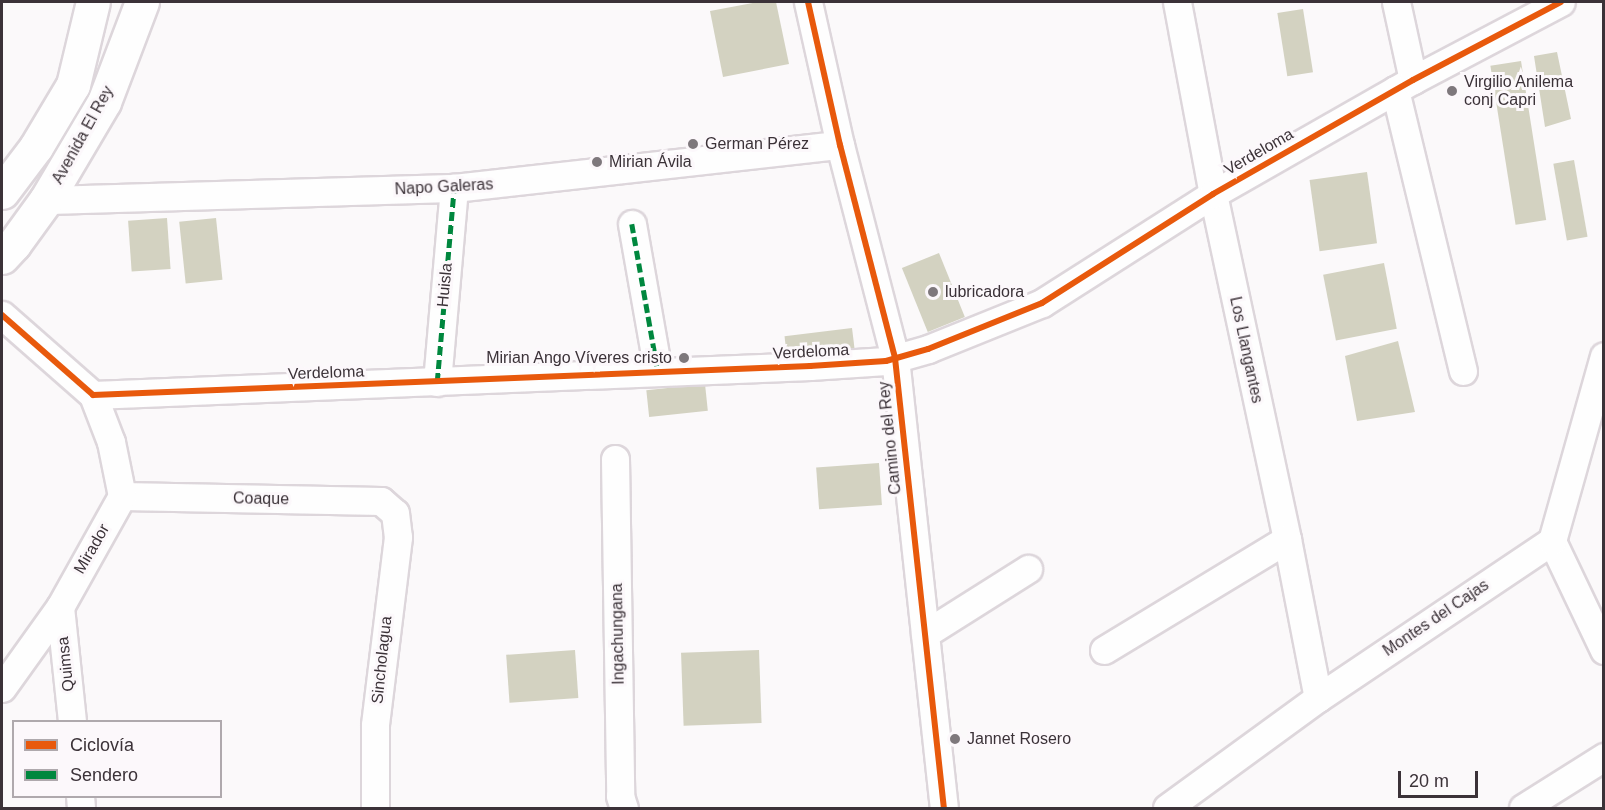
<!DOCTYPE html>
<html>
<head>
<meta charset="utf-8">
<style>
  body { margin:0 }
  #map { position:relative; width:1605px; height:810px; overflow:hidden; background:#fbf9fa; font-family:Arial,sans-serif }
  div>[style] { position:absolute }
  .building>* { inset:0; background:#d3d2c1; transform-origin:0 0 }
  .roads { filter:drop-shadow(2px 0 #ddd6db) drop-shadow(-2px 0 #ddd6db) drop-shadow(0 2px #ddd6db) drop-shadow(0 -2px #ddd6db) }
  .minor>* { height:27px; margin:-13.5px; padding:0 13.5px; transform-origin:13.5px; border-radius:13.5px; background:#fefefe }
  .major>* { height:33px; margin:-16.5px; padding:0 16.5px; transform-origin:16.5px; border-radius:16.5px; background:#fefefe }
  .quiet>* { height:4.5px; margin-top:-2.25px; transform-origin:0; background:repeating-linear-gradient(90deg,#00873e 0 9px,transparent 0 13.5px) }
  .cycleway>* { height:6px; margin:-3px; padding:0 3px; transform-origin:3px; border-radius:3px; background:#e8590c }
  .dots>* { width:16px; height:16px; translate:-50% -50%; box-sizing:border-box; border:3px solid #fcf8fb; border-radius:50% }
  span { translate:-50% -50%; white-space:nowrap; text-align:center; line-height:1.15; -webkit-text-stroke:6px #fcf8fb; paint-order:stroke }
  .poi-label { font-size:16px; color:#3b3238 }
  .left { translate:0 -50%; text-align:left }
  .right { translate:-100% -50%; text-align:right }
  .street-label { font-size:16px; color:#3b3238 }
  .frame { position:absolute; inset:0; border:3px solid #3b3238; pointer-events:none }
  .legend { position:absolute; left:12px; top:720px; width:210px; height:78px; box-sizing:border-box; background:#fcf8fb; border:2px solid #afa9ad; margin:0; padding:8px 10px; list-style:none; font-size:18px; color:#3b3238 }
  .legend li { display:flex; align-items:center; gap:12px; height:30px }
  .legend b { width:30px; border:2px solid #afa9ad }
  .scale { position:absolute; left:1398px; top:771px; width:80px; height:27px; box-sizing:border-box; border:3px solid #3b3238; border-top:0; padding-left:8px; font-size:18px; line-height:21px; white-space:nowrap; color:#3b3238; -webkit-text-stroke:4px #fcf8fb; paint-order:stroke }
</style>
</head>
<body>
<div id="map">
  <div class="building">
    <i style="clip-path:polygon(758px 2px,776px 2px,789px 64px,723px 77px,710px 11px)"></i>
    <i style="left:1303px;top:9px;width:64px;height:26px;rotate:81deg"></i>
    <i style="clip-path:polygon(1557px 52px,1571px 119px,1545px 127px,1534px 56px)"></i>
    <i style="left:1521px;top:61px;width:161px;height:31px;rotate:81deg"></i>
    <i style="left:1574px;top:160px;width:78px;height:21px;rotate:80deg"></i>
    <i style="left:1367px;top:172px;width:72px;height:58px;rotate:82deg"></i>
    <i style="left:167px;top:218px;width:51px;height:39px;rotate:86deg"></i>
    <i style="left:216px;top:218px;width:62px;height:37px;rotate:84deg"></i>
    <i style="left:939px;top:253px;width:69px;height:40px;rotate:68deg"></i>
    <i style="left:1384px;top:263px;width:67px;height:62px;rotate:79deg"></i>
    <i style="left:852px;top:328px;width:23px;height:68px;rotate:83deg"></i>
    <i style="clip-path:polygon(1398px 341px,1415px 412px,1357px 421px,1345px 356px)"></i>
    <i style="left:705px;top:384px;width:27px;height:59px;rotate:84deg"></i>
    <i style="left:879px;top:463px;width:42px;height:63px;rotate:86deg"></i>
    <i style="left:575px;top:650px;width:48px;height:69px;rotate:86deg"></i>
    <i style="left:759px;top:650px;width:73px;height:78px;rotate:88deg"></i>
  </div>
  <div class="roads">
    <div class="minor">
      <i style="left:808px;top:2px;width:147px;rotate:77.4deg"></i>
      <i style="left:840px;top:145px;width:220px;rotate:75.5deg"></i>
      <i style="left:895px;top:358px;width:453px;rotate:83.8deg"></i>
      <i style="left:1177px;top:2px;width:195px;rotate:79.4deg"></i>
      <i style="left:1213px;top:194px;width:353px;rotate:77.9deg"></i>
      <i style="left:1287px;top:539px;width:162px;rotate:79deg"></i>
      <i style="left:1396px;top:2px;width:80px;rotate:77.7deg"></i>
      <i style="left:1395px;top:90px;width:289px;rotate:76.4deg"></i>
      <i style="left:46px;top:200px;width:408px;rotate:-1.7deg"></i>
      <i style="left:454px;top:188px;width:388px;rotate:-6.4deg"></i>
      <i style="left:632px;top:224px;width:149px;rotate:80deg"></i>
      <i style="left:2px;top:315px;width:121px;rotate:41.3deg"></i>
      <i style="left:93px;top:395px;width:718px;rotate:-2.32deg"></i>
      <i style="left:810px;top:366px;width:76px;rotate:-3.8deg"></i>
      <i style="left:886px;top:361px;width:44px;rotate:-15.9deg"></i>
      <i style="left:928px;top:349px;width:123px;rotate:-22deg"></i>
      <i style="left:1042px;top:303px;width:203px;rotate:-32.5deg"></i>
      <i style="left:1213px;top:194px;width:230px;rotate:-29.7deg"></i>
      <i style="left:1413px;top:80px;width:167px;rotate:-27.8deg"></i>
      <i style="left:437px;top:382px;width:195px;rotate:-85deg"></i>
      <i style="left:615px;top:459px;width:337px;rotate:89.1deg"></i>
      <i style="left:620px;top:796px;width:13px;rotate:72deg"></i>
      <i style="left:122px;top:496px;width:259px;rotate:1.1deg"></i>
      <i style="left:381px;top:501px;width:18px;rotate:41deg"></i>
      <i style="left:395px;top:513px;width:24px;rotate:83deg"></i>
      <i style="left:398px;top:537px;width:189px;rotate:97deg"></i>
      <i style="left:375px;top:725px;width:83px;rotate:90deg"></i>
      <i style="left:1552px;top:541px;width:121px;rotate:64.5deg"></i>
      <i style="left:60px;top:607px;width:116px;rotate:84deg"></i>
      <i style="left:925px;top:634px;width:122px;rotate:-32.3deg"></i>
      <i style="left:1104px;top:650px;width:214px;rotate:-31.2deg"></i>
      <i style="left:2px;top:688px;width:100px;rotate:-54.4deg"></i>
      <i style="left:60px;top:607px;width:127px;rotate:-60.8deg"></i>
      <i style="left:122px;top:496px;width:55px;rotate:-101.5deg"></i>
      <i style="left:111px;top:442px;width:50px;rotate:-111deg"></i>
      <i style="left:80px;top:796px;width:12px;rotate:85deg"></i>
      <i style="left:1167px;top:808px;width:187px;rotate:-36.1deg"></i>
      <i style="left:1318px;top:698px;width:282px;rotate:-33.9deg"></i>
      <i style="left:1552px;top:541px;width:192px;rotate:-74.3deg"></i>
      <i style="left:1523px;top:808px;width:96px;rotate:-32.2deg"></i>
    </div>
    <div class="major">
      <i style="left:2px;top:192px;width:56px;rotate:-52.9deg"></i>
      <i style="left:36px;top:147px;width:72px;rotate:-59.2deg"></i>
      <i style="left:73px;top:85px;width:85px;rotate:-76.5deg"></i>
      <i style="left:2px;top:257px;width:18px;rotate:-47deg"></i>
      <i style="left:14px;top:244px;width:54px;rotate:-54deg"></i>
      <i style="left:46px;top:200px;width:114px;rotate:-59.4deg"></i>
      <i style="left:104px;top:102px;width:107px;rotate:-69.2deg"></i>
    </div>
  </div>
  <div class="quiet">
    <i style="left:632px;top:224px;width:149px;rotate:80deg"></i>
    <i style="left:437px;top:382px;width:195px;rotate:-85deg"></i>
  </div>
  <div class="cycleway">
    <i style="left:808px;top:2px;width:147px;rotate:77.4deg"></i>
    <i style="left:840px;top:145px;width:220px;rotate:75.5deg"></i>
    <i style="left:895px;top:358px;width:453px;rotate:83.8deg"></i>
    <i style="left:2px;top:315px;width:121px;rotate:41.3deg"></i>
    <i style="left:93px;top:395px;width:718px;rotate:-2.32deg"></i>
    <i style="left:810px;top:366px;width:76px;rotate:-3.8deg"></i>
    <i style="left:886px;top:361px;width:44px;rotate:-15.9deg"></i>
    <i style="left:928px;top:349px;width:123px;rotate:-22deg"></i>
    <i style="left:1042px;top:303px;width:203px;rotate:-32.5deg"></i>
    <i style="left:1213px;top:194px;width:230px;rotate:-29.7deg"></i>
    <i style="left:1413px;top:80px;width:167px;rotate:-27.8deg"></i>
  </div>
  <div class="dots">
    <i style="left:1452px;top:91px;background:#7e787c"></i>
    <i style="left:693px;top:144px;background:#7e787c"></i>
    <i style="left:597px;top:162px;background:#7e787c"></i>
    <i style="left:933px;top:292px;background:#7e787c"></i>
    <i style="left:684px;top:358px;background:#7e787c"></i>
    <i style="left:955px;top:739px;background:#7e787c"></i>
  </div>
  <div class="poi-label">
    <span class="left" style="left:1464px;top:91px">Virgilio Anilema<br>conj Capri</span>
    <span class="left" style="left:705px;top:144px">German Pérez</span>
    <span class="left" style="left:609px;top:162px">Mirian Ávila</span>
    <span class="left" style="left:945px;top:292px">lubricadora</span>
    <span class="right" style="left:672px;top:358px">Mirian Ango Víveres cristo</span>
    <span class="left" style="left:967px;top:739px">Jannet Rosero</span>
  </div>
  <div class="street-label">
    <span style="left:83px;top:135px;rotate:-61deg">Avenida El Rey</span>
    <span style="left:1259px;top:152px;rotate:-30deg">Verdeloma</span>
    <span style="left:444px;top:187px;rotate:-3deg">Napo Galeras</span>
    <span style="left:445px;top:285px;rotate:-85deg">Huisla</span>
    <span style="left:1246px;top:350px;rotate:78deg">Los Llangantes</span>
    <span style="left:811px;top:352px;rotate:-3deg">Verdeloma</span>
    <span style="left:326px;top:373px;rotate:-2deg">Verdeloma</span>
    <span style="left:890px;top:438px;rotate:-96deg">Camino del Rey</span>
    <span style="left:261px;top:499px;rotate:1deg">Coaque</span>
    <span style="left:92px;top:549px;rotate:-60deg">Mirador</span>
    <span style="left:1436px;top:618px;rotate:-34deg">Montes del Cajas</span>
    <span style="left:618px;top:634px;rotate:-91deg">Ingachungana</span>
    <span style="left:382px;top:660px;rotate:-84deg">Sincholagua</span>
    <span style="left:66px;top:664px;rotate:-96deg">Quimsa</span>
  </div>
  <div class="frame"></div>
  <ul class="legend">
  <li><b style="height:8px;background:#e8590c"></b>Ciclovía</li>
  <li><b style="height:8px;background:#00873e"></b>Sendero</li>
  </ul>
  <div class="scale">20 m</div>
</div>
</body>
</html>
